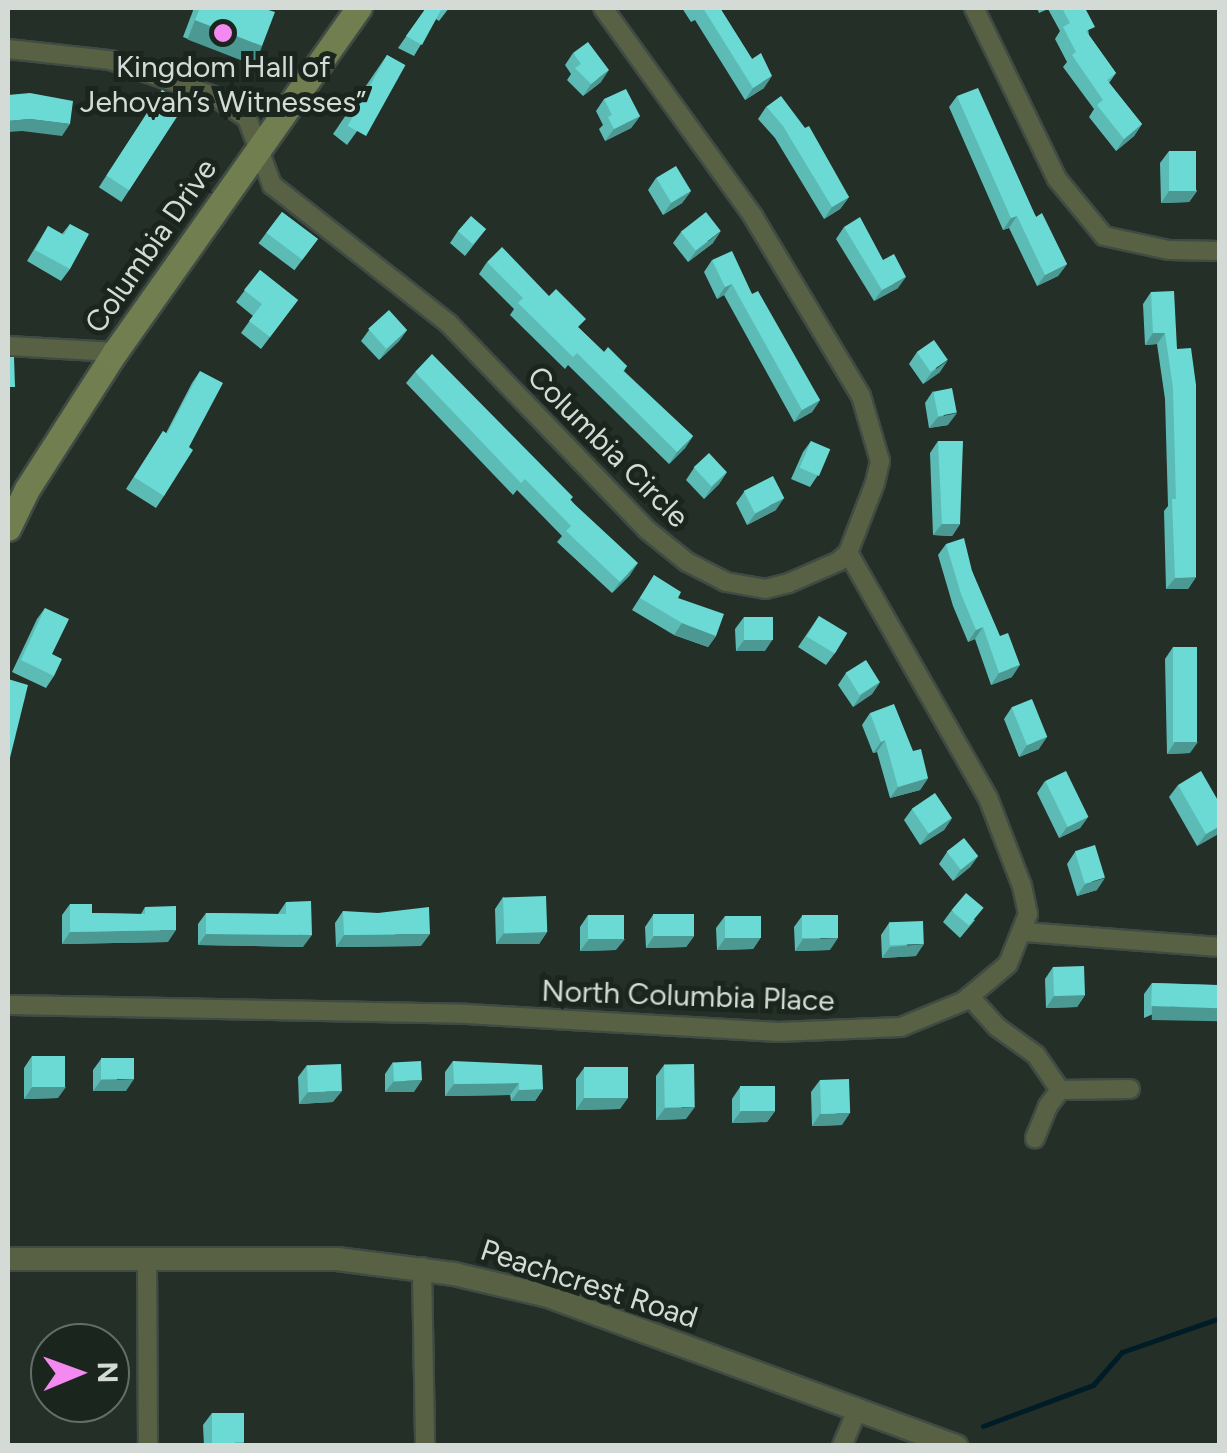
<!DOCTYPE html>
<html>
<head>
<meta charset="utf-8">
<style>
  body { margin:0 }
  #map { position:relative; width:1227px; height:1453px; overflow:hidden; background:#242f28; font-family:Figtree,sans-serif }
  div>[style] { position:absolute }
  .stream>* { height:5px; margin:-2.5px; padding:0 2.5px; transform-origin:2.5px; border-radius:2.5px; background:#001c26 }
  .roads { filter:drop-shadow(2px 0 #404b44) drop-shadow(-2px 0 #404b44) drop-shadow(0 2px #404b44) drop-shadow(0 -2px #404b44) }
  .minor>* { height:18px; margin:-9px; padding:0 9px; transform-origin:9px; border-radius:9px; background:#586144 }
  .tertiary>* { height:22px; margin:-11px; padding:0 11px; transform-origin:11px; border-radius:11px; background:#586144 }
  .secondary>* { height:25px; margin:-12.5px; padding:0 12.5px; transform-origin:12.5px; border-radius:12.5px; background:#717f50 }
  .wall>* { inset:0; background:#5dbbb6; transform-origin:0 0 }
  .shaded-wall>* { inset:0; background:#4c9994; transform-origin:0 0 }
  .building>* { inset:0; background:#6cdad4; transform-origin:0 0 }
  .dots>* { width:28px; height:28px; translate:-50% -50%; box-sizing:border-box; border:5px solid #1a251e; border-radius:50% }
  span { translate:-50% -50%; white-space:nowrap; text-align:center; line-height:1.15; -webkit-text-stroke:10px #1a251e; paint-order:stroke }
  .poi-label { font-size:30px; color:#d4dbd6 }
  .street-label { font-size:30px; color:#d4dbd6 }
  .frame { position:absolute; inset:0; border:10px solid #d4dbd6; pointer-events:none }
  .north { position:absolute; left:30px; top:1323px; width:100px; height:100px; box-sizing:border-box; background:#1a251e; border:2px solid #646e68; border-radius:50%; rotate:89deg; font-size:28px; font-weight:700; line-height:40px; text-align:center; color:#d4dbd6 }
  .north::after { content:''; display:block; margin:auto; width:35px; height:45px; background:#f489f1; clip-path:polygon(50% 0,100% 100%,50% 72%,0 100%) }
</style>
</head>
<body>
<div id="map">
  <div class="stream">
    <i style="left:983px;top:1426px;width:117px;rotate:-20.4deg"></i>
    <i style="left:1093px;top:1385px;width:44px;rotate:-48.7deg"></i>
    <i style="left:1122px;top:1352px;width:104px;rotate:-19.1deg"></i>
  </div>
  <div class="roads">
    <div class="minor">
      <i style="left:974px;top:8px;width:190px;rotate:64.1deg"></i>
      <i style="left:1057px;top:179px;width:74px;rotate:50.5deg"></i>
      <i style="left:1104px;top:236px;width:66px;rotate:12.2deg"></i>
      <i style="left:1169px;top:250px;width:51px;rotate:1.1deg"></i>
      <i style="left:8px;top:49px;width:103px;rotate:6.2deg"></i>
      <i style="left:110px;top:60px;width:110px;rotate:19.1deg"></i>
      <i style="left:214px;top:96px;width:40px;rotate:34deg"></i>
      <i style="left:247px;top:118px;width:72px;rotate:69.5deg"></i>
      <i style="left:272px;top:185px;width:225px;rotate:38.1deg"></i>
      <i style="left:449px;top:324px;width:284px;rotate:46.1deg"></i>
      <i style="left:646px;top:529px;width:53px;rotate:38.8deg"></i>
      <i style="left:687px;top:562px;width:44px;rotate:27.1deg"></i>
      <i style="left:726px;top:582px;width:40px;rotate:10deg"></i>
      <i style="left:765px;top:589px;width:25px;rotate:-14deg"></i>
      <i style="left:789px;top:583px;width:55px;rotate:-23.7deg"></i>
      <i style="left:839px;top:561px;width:12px;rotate:-42deg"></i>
      <i style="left:848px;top:553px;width:75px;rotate:-68.9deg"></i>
      <i style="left:875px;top:483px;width:23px;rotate:-77deg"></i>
      <i style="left:880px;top:461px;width:68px;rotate:-106.3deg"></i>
      <i style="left:861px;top:396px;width:210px;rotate:-121deg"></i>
      <i style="left:753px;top:216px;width:256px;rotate:-125.8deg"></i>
      <i style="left:8px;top:346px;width:107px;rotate:3.2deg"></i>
      <i style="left:1024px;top:932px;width:197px;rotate:4.4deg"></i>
      <i style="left:970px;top:997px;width:40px;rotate:48deg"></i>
      <i style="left:997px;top:1027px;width:48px;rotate:35.7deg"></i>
      <i style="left:1036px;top:1055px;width:42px;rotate:55.6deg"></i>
      <i style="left:1060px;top:1090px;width:20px;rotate:127deg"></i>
      <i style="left:1048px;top:1106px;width:35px;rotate:112deg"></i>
      <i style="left:8px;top:1005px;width:459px;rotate:1.1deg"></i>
      <i style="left:467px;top:1014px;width:312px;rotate:3.3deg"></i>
      <i style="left:778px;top:1032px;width:123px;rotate:-2.3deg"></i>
      <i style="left:901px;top:1027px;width:68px;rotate:-22.4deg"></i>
      <i style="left:964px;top:1001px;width:57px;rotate:-40.1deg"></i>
      <i style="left:1008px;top:964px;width:54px;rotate:-68.2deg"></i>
      <i style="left:1028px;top:914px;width:29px;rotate:-102deg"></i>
      <i style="left:1022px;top:886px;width:94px;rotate:-111.1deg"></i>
      <i style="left:988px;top:798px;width:282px;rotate:-119.7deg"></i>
      <i style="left:1060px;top:1090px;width:70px;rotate:-0.8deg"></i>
      <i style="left:147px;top:1260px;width:186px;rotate:89.7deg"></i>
      <i style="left:422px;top:1267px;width:179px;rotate:89deg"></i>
      <i style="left:842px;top:1446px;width:41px;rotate:-67.2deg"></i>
    </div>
    <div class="tertiary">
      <i style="left:8px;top:1259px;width:329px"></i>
      <i style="left:337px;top:1259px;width:118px;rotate:7.3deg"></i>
      <i style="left:454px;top:1274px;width:97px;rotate:13.2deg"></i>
      <i style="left:548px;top:1296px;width:435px;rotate:20.2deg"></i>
    </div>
    <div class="secondary">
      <i style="left:8px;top:528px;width:43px;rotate:-64deg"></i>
      <i style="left:27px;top:489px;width:163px;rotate:-57.3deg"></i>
      <i style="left:115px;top:352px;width:422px;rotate:-54.7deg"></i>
    </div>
  </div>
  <div class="wall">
    <i style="clip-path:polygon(194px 8px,262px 8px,250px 63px,183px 37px)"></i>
    <i style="clip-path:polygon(426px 8px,449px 8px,439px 21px,436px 19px,414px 56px,398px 48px)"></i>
    <i style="clip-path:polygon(682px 8px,720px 8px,752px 59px,764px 88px,745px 100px,695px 20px,691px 22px)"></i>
    <i style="clip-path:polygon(1037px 8px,1085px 8px,1089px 35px,1116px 73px,1109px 83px,1142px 124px,1134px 136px,1116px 151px,1089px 117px,1094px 109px,1063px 67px,1067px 62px,1055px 39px,1060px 31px,1048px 9px,1039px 13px)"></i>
    <i style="clip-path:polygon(573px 53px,601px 82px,583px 96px,567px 80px,571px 74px,565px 65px)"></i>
    <i style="clip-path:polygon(387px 55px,405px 65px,347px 145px,333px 134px)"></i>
    <i style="left:162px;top:90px;width:27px;height:116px;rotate:33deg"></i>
    <i style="clip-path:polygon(957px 96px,1067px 264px,1058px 276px,1037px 286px,1009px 228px,1003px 230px,949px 107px)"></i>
    <i style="clip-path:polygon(604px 99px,640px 116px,631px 128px,605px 141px,599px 129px,603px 125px,596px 111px)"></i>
    <i style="clip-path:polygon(766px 107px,849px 197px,840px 209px,824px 219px,775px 138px,758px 119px)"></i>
    <i style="clip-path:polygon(1169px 151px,1197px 191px,1189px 202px,1161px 203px,1160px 163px)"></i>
    <i style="clip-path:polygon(656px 178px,691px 191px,682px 203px,663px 215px,648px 190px)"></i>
    <i style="left:282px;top:212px;width:45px;height:39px;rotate:37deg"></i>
    <i style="clip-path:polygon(70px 224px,70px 269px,61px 281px,27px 261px,48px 226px,62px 234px)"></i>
    <i style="clip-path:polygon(844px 227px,898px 288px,874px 301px,836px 239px)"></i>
    <i style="clip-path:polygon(486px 229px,465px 256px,450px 243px,458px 231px)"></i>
    <i style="clip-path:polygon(681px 232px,713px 243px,688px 262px,673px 243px)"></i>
    <i style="clip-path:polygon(712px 260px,752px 294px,820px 400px,812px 412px,794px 422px,724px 295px,717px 299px,704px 272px)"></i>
    <i style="clip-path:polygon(487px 262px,579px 328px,604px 352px,627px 366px,624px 371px,693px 436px,685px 448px,669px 464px,568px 365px,565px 369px,510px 315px,514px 309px,479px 274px)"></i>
    <i style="clip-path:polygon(260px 270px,298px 300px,261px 349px,241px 333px,253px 316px,236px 302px)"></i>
    <i style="clip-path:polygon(1151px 292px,1177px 349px,1196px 577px,1188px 589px,1166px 589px,1164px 511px,1168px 506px,1165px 399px,1157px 344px,1145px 345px,1143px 304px)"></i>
    <i style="clip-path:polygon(369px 330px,407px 330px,399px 341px,379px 360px,361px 341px)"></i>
    <i style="clip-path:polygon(917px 352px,940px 372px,923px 384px,909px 364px)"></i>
    <i style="clip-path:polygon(200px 371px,164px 496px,156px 508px,126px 489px,163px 431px,166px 433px,192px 383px)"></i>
    <i style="clip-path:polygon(415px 372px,571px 500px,630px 575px,612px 593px,557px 542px,562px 536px,517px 490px,513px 495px,406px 383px)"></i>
    <i style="clip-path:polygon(933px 391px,948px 425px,929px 428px,925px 403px)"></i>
    <i style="clip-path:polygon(811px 441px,818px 475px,810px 487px,791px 479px,803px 452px)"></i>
    <i style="clip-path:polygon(938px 441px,960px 524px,952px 536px,933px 535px,930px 453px)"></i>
    <i style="clip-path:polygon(694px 468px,727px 472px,719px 484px,704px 499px,686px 480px)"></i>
    <i style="clip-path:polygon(744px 492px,776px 510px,747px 525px,736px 503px)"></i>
    <i style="clip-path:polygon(946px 544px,972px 571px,1012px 677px,991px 685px,975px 639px,968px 642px,953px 606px,938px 555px)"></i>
    <i style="clip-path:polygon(654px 575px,716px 636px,708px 647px,674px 635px,632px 610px)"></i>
    <i style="clip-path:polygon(45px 608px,52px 654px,54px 676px,46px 688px,12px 672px,37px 619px)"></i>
    <i style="clip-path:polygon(819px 616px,835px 653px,826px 665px,798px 647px)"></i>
    <i style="clip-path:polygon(744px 617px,765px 651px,736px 651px,735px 629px)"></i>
    <i style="clip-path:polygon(1173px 647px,1190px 753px,1167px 754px,1165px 659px)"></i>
    <i style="clip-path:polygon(846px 673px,880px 682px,872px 694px,853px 707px,838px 685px)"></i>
    <i style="clip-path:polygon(1012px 707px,1039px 749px,1019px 757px,1004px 719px)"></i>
    <i style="clip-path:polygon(870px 713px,928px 778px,920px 790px,890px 798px,877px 752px,873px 753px,862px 725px)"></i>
    <i style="clip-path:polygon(1045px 781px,1088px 817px,1080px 828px,1059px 838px,1037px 793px)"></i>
    <i style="clip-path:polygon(1178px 785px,1220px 804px,1220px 833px,1197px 846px,1169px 797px)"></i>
    <i style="clip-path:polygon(912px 809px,952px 818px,944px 830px,920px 845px,904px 820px)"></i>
    <i style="clip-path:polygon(947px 852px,978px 856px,970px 867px,953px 881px,939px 864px)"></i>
    <i style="clip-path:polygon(1075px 852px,1097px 890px,1077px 896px,1067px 864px)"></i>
    <i style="clip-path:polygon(503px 897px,547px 932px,539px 944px,496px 944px,495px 909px)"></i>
    <i style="clip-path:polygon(286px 902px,303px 947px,198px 945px,198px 924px,206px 913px,278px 914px)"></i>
    <i style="clip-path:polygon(70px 904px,92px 913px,141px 914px,145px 907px,168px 942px,62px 944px,62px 915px)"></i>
    <i style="clip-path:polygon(343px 911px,421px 946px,336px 947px,335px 923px)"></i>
    <i style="clip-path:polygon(951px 911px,975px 920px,960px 938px,943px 922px)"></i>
    <i style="clip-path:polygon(588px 915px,616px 950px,580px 951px,580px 927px)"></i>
    <i style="clip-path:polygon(653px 915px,694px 936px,686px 947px,646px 948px,645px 927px)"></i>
    <i style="clip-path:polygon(725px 916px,761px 937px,753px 949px,717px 950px,716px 928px)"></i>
    <i style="clip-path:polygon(802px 916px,830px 950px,795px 951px,794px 927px)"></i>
    <i style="clip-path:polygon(889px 923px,916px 956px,882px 958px,881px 935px)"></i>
    <i style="clip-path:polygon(1053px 967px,1085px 995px,1077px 1007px,1046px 1008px,1045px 979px)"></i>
    <i style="clip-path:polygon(1152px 983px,1220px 985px,1144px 1018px,1144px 994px)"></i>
    <i style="clip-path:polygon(32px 1056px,58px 1098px,24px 1099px,24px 1068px)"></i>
    <i style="clip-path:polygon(101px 1059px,126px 1091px,93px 1091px,93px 1070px)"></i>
    <i style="clip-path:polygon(453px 1061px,543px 1089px,535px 1101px,511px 1101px,510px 1095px,445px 1096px,445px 1072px)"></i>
    <i style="clip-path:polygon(393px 1062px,414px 1092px,385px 1092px,385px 1074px)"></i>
    <i style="clip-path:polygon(307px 1065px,333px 1102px,299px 1104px,298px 1077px)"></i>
    <i style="clip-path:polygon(664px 1065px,686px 1119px,656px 1120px,656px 1076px)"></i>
    <i style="clip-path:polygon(584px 1068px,620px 1109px,576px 1110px,576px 1079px)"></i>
    <i style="clip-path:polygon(820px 1080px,842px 1125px,812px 1126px,811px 1092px)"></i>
    <i style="clip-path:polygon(740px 1087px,775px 1111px,767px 1122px,732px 1123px,732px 1099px)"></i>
    <i style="clip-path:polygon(69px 1403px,109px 1403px,101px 1415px,69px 1415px)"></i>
    <i style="clip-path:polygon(212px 1413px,244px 1442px,242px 1446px,204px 1446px,203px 1425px)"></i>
  </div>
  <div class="shaded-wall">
    <i style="left:195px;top:20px;width:72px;height:21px;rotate:21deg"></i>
    <i style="clip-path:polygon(609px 70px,601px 82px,583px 96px,591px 84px)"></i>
    <i style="clip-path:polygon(772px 76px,764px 88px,745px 100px,753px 88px)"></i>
    <i style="clip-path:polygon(640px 116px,631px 128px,605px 141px,614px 129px)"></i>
    <i style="clip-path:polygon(30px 119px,70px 124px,62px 136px,22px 131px,8px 132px,8px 121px)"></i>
    <i style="clip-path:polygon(1142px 124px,1134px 136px,1116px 151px,1124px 139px)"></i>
    <i style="clip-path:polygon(691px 191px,682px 203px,663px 215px,671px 203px)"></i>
    <i style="clip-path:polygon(1169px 191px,1197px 191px,1189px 202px,1161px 203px)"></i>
    <i style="clip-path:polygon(849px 197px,840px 209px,824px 219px,832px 207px)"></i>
    <i style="clip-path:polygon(1017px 216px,1009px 228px,1003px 230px,1011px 218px)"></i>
    <i style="clip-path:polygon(721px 231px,713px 243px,688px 262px,696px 251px)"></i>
    <i style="clip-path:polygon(1067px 264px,1058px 276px,1037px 286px,1045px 275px)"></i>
    <i style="clip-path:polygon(906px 277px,898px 288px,874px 301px,882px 290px)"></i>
    <i style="clip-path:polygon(732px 284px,724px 295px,717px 299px,725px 287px)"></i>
    <i style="clip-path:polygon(407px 330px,399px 341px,379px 360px,387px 349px)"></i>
    <i style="clip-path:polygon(1153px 333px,1165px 333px,1157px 344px,1145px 345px)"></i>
    <i style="clip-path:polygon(948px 360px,940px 372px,923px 384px,932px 372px)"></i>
    <i style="clip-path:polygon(820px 400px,812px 412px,794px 422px,802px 410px)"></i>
    <i style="clip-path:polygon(957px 413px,948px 425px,929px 428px,938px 417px)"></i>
    <i style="clip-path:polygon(693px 436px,685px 448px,669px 464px,677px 452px)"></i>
    <i style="clip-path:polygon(727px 472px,719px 484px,704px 499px,712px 487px)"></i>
    <i style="clip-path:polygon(784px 498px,776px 510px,747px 525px,755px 514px)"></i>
    <i style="clip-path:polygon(942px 524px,960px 524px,952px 536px,933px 535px)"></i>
    <i style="clip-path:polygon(638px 563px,630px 575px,612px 593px,620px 582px)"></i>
    <i style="clip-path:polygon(1196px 577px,1188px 589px,1166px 589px,1175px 578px)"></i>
    <i style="clip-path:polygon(682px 623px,716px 636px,708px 647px,674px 635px)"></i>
    <i style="clip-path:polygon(983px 627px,975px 639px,968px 642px,976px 630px)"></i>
    <i style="clip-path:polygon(773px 639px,765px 651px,736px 651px,744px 640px)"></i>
    <i style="clip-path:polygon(1020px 665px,1012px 677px,991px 685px,999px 673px)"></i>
    <i style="clip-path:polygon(880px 682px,872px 694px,853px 707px,861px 695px)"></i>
    <i style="clip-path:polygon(1047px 737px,1039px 749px,1019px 757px,1027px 745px)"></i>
    <i style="clip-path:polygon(885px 740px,877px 752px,873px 753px,881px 742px)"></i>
    <i style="clip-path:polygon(1175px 742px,1198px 742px,1190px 753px,1167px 754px)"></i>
    <i style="clip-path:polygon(928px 778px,920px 790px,890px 798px,898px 787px)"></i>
    <i style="clip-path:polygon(1088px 817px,1080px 828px,1059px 838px,1067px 827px)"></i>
    <i style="clip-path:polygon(952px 818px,944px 830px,920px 845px,928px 834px)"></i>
    <i style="clip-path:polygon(1220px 826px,1220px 833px,1197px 846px,1206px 834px)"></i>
    <i style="clip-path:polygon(978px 856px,970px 867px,953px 881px,961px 869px)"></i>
    <i style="clip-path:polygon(1105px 878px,1097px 890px,1077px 896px,1085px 884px)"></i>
    <i style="clip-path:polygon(176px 930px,168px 942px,62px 944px,70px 932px)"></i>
    <i style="clip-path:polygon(547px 932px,539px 944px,496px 944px,504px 933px)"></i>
    <i style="clip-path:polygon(206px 934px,312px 935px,303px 947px,198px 945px)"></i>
    <i style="clip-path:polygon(430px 934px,421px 946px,336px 947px,344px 935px)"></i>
    <i style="clip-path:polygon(654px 936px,694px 936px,686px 947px,646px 948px)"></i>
    <i style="clip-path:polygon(761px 937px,753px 949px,717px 950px,725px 938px)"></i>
    <i style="clip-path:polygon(838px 938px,830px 950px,795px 951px,803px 939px)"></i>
    <i style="clip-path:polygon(589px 939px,625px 939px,616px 950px,580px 951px)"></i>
    <i style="clip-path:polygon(924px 944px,916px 956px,882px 958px,890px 947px)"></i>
    <i style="clip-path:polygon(1085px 995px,1077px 1007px,1046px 1008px,1054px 996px)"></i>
    <i style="left:1152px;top:1006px;width:68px;height:14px;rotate:1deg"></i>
    <i style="clip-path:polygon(134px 1079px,126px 1091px,93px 1091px,101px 1080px)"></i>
    <i style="clip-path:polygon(422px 1080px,414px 1092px,385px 1092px,394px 1081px)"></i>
    <i style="clip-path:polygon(519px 1083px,510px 1095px,445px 1096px,454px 1084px)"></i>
    <i style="clip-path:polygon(32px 1087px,66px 1087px,58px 1098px,24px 1099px)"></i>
    <i style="clip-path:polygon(543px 1089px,535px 1101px,511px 1101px,519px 1090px)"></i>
    <i style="clip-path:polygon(342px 1091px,333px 1102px,299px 1104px,308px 1092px)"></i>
    <i style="clip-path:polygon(584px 1098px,628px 1098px,620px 1109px,576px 1110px)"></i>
    <i style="clip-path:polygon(695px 1107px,686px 1119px,656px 1120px,665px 1108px)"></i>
    <i style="clip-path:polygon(741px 1111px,775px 1111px,767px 1122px,732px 1123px)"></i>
    <i style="clip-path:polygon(850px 1113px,842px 1125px,812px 1126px,820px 1114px)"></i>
    <i style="clip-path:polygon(77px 1403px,109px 1403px,101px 1415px,69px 1415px)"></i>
  </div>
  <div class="building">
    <i style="clip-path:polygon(200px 8px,262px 8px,275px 12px,262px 46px,195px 20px)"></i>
    <i style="clip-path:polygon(426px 8px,442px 8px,422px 45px,406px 36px)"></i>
    <i style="clip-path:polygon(697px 8px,720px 8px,752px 59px,761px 53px,772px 76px,753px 88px,703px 8px,699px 10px)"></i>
    <i style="clip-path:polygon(1062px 8px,1085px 8px,1095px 27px,1086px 31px,1116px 73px,1107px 80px,1142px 124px,1124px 139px,1097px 105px,1103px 100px,1072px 55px,1076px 52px,1063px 27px,1070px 23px)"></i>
    <i style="clip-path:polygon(588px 42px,609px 70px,591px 84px,575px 68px,581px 64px,573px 53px)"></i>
    <i style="left:387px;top:55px;width:21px;height:81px;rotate:29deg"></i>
    <i style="clip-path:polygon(978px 88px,1036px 217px,1042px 213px,1067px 264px,1045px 275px,1017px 216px,1011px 218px,957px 96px)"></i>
    <i style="clip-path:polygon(626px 89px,640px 116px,614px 129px,608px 117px,612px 115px,604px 99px)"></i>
    <i style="left:162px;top:90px;width:27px;height:102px;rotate:33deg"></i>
    <i style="clip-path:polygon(30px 93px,73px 101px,70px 124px,30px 119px,8px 121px,8px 95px)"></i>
    <i style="clip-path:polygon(781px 96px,805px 128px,809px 126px,849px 197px,832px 207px,783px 126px,766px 107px)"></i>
    <i style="left:1169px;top:151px;width:27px;height:40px"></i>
    <i style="left:676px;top:166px;width:29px;height:23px;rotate:59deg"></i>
    <i style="left:282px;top:212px;width:45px;height:26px;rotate:37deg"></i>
    <i style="left:706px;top:212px;width:24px;height:32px;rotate:52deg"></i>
    <i style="left:471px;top:216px;width:20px;height:20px;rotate:41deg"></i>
    <i style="clip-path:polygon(860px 217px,883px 260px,894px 254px,906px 277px,882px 290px,844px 227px)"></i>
    <i style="clip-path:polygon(70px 224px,89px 234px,70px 269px,35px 250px,48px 226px,64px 235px)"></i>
    <i style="clip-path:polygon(502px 247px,549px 296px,556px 289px,586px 319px,578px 327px,604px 352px,608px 347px,627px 366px,623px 371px,693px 436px,677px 452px,577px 353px,573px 357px,518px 303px,523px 298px,487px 262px)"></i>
    <i style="clip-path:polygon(732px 251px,752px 294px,758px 291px,820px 400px,802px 410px,732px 284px,725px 287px,712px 260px)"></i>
    <i style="clip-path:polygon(260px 270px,298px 300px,270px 337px,249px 321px,262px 304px,244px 290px)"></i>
    <i style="clip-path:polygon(1174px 291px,1177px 349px,1191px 348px,1196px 385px,1196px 577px,1175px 578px,1172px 499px,1176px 499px,1173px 388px,1165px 333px,1153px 333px,1151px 292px)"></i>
    <i style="left:389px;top:310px;width:27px;height:28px;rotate:48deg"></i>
    <i style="left:934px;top:340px;width:24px;height:21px;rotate:55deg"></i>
    <i style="clip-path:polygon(432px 354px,573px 497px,570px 500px,638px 563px,620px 582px,566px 531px,571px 526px,525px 479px,521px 483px,415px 372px)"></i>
    <i style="clip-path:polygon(8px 357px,14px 357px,15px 387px,10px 387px,8px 398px)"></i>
    <i style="clip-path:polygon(200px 371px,223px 383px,189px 447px,193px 450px,164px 496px,134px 477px,163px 431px,167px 434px)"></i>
    <i style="left:952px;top:388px;width:25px;height:19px;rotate:79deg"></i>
    <i style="left:811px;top:441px;width:21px;height:29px;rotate:23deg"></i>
    <i style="clip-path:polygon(938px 441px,963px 441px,960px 524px,942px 524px)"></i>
    <i style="left:709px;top:453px;width:26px;height:21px;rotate:47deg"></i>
    <i style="left:773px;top:476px;width:25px;height:33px;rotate:63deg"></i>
    <i style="clip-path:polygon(964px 538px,972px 571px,1000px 636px,1008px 633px,1020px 665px,999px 673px,983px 627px,976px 630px,961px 594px,946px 544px)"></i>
    <i style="clip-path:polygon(654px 575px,681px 592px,678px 598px,724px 614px,716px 636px,682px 623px,640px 598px)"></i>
    <i style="clip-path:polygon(45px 608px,69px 619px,52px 654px,62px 659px,54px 676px,21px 660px)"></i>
    <i style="left:819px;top:616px;width:33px;height:24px;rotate:31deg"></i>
    <i style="left:744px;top:617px;width:29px;height:23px"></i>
    <i style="left:1173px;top:647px;width:24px;height:95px"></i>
    <i style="left:866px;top:660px;width:26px;height:24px;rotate:58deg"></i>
    <i style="clip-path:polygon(8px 679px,28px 685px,8px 766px)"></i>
    <i style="left:1032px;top:699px;width:41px;height:22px;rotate:68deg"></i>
    <i style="clip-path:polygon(894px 704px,913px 751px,921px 749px,928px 778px,898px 787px,885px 740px,881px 742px,870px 713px)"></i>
    <i style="left:1066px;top:771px;width:51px;height:23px;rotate:64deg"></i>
    <i style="clip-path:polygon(1201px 771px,1220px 804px,1220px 826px,1206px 834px,1178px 785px)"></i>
    <i style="left:935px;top:793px;width:30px;height:28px;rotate:56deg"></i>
    <i style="left:964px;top:838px;width:23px;height:22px;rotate:52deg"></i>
    <i style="left:1095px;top:845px;width:34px;height:21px;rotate:73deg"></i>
    <i style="left:966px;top:893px;width:23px;height:23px;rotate:40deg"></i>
    <i style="left:546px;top:896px;width:36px;height:43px;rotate:88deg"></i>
    <i style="clip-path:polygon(311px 901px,312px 935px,206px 934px,206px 913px,286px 914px,286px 902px)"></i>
    <i style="clip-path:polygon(70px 904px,92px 904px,92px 913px,145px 914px,145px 907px,176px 906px,176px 930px,70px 932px)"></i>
    <i style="clip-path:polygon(429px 907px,430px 934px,344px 935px,343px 911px,378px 913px)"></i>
    <i style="left:694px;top:914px;width:22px;height:41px;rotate:90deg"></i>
    <i style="left:588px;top:915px;width:36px;height:24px"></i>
    <i style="left:838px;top:915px;width:23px;height:36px;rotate:90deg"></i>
    <i style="left:725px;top:916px;width:36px;height:22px"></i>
    <i style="left:923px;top:921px;width:23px;height:34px;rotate:88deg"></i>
    <i style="left:1084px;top:966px;width:29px;height:31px;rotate:88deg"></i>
    <i style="left:1152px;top:983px;width:68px;height:23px;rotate:2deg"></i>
    <i style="left:32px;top:1056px;width:33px;height:31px"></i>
    <i style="left:134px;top:1058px;width:21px;height:33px;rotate:90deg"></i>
    <i style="left:421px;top:1061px;width:19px;height:28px;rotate:87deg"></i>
    <i style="clip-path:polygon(453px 1061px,542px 1065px,543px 1089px,519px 1090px,519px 1083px,454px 1084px)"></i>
    <i style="left:341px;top:1064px;width:27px;height:34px;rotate:88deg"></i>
    <i style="left:694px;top:1064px;width:43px;height:30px;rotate:89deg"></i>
    <i style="left:628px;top:1067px;width:31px;height:44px;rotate:90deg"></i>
    <i style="left:849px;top:1079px;width:34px;height:29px;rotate:88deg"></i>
    <i style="left:775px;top:1086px;width:25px;height:35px;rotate:90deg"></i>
    <i style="clip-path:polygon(212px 1413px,244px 1413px,244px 1442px,235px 1442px,235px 1446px,212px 1446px)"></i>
  </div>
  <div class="dots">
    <i style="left:223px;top:33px;background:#f489f1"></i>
  </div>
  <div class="poi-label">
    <span style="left:223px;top:84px">Kingdom Hall of<br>Jehovah’s Witnesses”</span>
  </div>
  <div class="street-label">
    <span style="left:151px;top:246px;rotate:-55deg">Columbia Drive</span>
    <span style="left:608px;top:447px;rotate:45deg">Columbia Circle</span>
    <span style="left:688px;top:996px;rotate:2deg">North Columbia Place</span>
    <span style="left:589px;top:1284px;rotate:18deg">Peachcrest Road</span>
  </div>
  <div class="frame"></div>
  <div class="north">N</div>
</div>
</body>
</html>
